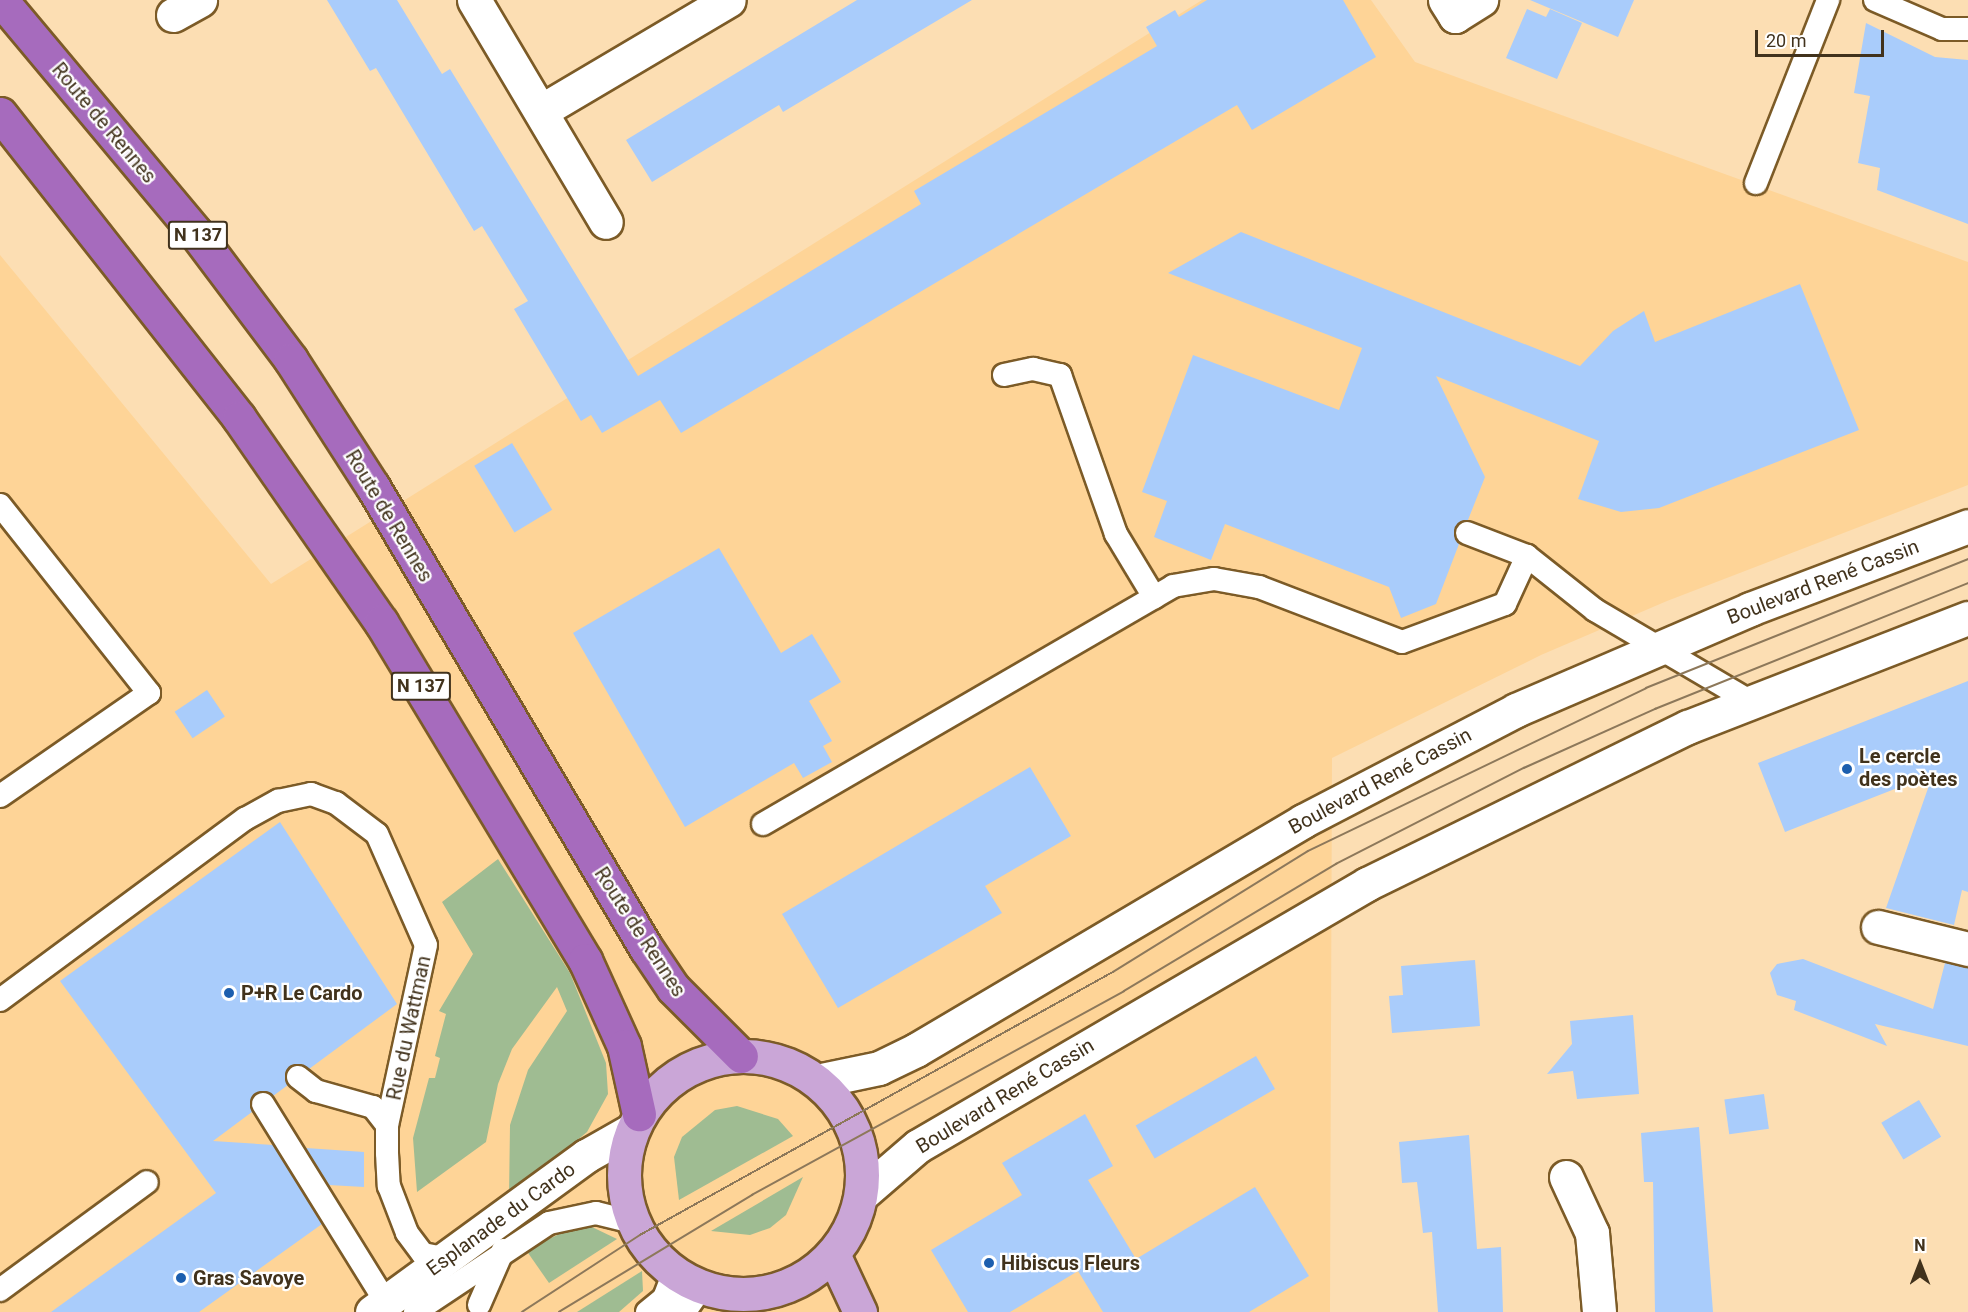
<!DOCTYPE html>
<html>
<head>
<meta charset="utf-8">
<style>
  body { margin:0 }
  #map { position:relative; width:1968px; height:1312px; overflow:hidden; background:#fcdeb3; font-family:Roboto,sans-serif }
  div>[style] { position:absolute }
  .built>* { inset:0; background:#fed497 }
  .green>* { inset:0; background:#9fbc92 }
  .building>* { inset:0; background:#a9ccfb; transform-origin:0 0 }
  .roads { filter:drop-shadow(2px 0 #7c5b27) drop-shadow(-2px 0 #7c5b27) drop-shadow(0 2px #7c5b27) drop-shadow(0 -2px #7c5b27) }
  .lane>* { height:22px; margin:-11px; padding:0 11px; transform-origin:11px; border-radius:11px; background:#fff }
  .street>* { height:33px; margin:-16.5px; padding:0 16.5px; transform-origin:16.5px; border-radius:16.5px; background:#fff }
  .secondary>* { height:33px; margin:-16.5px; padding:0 16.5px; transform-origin:16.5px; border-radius:16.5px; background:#fff }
  .primary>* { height:33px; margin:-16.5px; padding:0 16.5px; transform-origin:16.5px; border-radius:16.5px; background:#caa6d7 }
  .primary>.ring { margin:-16.5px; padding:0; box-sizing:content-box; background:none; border:33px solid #caa6d7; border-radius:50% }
  .highway>* { height:33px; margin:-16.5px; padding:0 16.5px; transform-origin:16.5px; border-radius:16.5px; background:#a66bbd }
  .tram>* { height:1.5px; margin:-0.75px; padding:0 0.75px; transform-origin:0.75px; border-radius:0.75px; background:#8d785a }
  .dots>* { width:16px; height:16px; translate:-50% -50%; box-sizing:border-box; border:3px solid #fff; border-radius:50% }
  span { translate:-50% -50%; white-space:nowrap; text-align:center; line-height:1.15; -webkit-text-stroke:4.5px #fff; paint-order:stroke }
  .shield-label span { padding:2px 4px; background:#fff; border:2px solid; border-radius:4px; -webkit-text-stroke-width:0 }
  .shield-label { font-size:18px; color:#41321c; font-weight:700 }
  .street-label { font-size:20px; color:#41321c }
  .poi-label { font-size:20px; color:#41321c; font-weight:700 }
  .left { translate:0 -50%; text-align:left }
  .north { position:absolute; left:1890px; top:1234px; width:60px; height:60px; -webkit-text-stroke:4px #fff; paint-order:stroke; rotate:0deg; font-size:16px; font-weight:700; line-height:24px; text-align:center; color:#41321c }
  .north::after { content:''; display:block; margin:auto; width:21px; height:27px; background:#41321c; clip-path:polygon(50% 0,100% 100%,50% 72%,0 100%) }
  .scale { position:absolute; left:1755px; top:30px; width:129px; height:27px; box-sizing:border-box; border:3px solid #41321c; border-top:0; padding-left:8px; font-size:18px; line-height:21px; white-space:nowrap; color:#41321c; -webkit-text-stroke:4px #fff; paint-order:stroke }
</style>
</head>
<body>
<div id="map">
  <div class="built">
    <i style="clip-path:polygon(1202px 0,1371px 0,1415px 62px,1968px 262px,1968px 485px,1667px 601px,1541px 655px,1332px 758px,1330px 1312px,0 1312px,0 255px,271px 584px)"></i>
  </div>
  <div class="green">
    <i style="clip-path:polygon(498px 859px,570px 973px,606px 1063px,608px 1094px,587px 1132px,509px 1197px,510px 1125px,528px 1070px,567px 1011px,557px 987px,512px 1049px,498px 1084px,486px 1142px,417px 1192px,413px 1138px,429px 1078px,435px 1078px,440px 1058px,435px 1056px,446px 1014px,439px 1011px,473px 954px,442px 902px)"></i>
    <i style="clip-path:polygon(737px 1106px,778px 1119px,793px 1136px,679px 1200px,674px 1157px,682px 1137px,715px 1110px)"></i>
    <i style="clip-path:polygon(803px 1177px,786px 1215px,770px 1228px,750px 1235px,711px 1231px)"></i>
    <i style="clip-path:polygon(576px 1226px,592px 1227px,617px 1239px,549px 1283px,526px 1250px)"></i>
    <i style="clip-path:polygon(642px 1271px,643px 1291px,619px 1312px,577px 1312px)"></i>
  </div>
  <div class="building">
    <i style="clip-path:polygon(327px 0,397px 0,442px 74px,450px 69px,638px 376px,921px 204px,914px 191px,1157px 46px,1146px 27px,1175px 10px,1179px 17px,1207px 0,1343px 0,1376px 57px,1252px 130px,1237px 105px,681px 433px,660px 400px,602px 433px,591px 415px,581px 421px,514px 309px,528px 301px,482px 226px,474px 231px,376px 68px,370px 71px)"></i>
    <i style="clip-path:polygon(857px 0,972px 0,783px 112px,779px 105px,652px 182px,626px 140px)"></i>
    <i style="clip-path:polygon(1530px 0,1634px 0,1618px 37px)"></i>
    <i style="clip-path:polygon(1527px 9px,1546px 17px,1550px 9px,1582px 23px,1557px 79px,1506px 58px)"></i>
    <i style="clip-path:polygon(1866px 23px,1935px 57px,1968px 60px,1968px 224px,1877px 190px,1880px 168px,1858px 163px,1870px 96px,1854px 93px)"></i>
    <i style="clip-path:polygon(1241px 232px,1580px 366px,1613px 331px,1644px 311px,1655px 342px,1800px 284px,1859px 430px,1659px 508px,1621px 512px,1578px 499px,1599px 441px,1436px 376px,1485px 477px,1468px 520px,1455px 528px,1459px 544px,1436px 604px,1401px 618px,1389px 587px,1225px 524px,1211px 560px,1154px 537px,1167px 501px,1142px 492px,1193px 355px,1339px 410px,1362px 348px,1168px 273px)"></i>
    <i style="left:512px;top:443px;width:78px;height:44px;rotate:59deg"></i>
    <i style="clip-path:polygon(719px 548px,781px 653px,812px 634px,841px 682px,809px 701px,832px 741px,823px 746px,832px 762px,803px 778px,794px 763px,685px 827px,573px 633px)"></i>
    <i style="clip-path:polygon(1968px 681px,1968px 892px,1962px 890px,1954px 925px,1886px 908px,1933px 774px,1785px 832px,1758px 763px)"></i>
    <i style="left:207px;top:690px;width:32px;height:39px;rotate:56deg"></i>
    <i style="clip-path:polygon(1030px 767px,1071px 836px,985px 886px,1002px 913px,838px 1008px,782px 914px)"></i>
    <i style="clip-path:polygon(280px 822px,397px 1004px,309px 1069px,292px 1065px,285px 1075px,288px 1085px,273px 1096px,255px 1093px,252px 1112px,213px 1141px,273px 1145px,322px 1224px,199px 1312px,51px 1312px,216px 1193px,60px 981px)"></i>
    <i style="clip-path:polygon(1803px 959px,1933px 1009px,1945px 963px,1968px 967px,1968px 1046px,1875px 1024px,1887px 1046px,1794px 1010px,1796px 1001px,1777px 995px,1770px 973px,1777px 964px)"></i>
    <i style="clip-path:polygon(1475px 960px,1480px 1026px,1392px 1033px,1389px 996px,1403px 995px,1401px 966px)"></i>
    <i style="clip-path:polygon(1633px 1015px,1639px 1094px,1577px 1099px,1573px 1071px,1547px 1074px,1572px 1044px,1570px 1021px)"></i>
    <i style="left:1256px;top:1056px;width:38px;height:139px;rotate:60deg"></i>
    <i style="left:1764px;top:1094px;width:35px;height:40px;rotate:82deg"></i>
    <i style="left:1919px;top:1100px;width:43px;height:44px;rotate:59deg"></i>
    <i style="clip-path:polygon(1085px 1114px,1113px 1166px,1088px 1180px,1136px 1259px,1255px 1187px,1309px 1276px,1249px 1312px,1103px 1312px,1078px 1271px,1010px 1312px,968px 1312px,931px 1250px,1022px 1195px,1002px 1163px)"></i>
    <i style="clip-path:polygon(1699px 1127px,1713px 1312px,1655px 1312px,1653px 1182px,1644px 1182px,1641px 1133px)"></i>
    <i style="clip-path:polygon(1469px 1135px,1477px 1249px,1501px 1247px,1503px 1312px,1438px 1312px,1432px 1232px,1423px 1233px,1417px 1182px,1402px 1183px,1399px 1142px)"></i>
    <i style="clip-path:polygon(306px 1148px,364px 1152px,364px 1187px,329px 1185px)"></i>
  </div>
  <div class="roads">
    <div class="lane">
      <i style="left:1875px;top:0;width:73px;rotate:23.4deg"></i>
      <i style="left:1942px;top:29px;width:26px"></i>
      <i style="left:1756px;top:183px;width:197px;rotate:-68.5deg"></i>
      <i style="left:1004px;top:375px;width:30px;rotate:-12deg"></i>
      <i style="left:1033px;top:369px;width:28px;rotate:13deg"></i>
      <i style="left:1060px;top:375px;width:169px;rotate:70.6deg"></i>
      <i style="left:1116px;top:534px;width:74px;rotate:58.9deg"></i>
      <i style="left:0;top:505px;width:240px;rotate:51.6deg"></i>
      <i style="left:149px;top:693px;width:181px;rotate:145.3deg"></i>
      <i style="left:1467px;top:533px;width:64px;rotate:21deg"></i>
      <i style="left:1527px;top:556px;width:87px;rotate:38.5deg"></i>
      <i style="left:1595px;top:610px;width:183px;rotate:30.5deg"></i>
      <i style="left:763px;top:824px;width:474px;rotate:-30.1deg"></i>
      <i style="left:1173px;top:586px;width:42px;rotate:-9.7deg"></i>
      <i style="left:1214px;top:579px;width:46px;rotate:10.1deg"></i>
      <i style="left:1259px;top:587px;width:153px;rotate:21deg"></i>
      <i style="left:1402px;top:642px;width:110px;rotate:-20.3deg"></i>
      <i style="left:1505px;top:604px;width:53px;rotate:-65.4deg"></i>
      <i style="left:0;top:1000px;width:305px;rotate:-36.5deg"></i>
      <i style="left:245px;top:819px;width:38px;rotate:-29deg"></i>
      <i style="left:278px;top:801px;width:34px;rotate:-12deg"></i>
      <i style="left:311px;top:794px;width:27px;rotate:20deg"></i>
      <i style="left:336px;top:803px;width:51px;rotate:37.1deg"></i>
      <i style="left:377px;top:834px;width:121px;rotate:66.2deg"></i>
      <i style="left:426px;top:945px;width:184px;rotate:102.2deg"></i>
      <i style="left:387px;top:1125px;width:28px;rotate:90deg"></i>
      <i style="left:387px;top:1153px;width:33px;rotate:87deg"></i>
      <i style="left:389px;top:1186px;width:50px;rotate:69deg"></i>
      <i style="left:407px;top:1233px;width:26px;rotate:53deg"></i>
      <i style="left:423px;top:1254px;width:25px;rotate:11deg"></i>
      <i style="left:298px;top:1077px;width:23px;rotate:38deg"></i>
      <i style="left:316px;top:1091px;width:59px;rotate:15.7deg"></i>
      <i style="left:373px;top:1107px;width:23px;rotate:52deg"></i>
      <i style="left:263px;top:1104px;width:233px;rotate:58.2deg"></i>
      <i style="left:0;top:1290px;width:182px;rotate:-36.3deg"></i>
      <i style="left:479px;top:1305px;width:60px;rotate:-66.4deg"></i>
      <i style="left:415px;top:1312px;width:161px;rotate:-33.6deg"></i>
      <i style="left:549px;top:1223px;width:48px;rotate:-12deg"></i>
      <i style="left:596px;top:1213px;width:38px;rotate:14deg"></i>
      <i style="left:647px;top:1312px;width:22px;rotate:-39deg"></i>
      <i style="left:664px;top:1298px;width:28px;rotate:-69deg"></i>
    </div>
    <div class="street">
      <i style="left:474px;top:0;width:258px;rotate:59.3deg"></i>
      <i style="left:1445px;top:0;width:19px;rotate:58deg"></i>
      <i style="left:1455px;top:16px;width:31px;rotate:-32deg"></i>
      <i style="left:173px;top:15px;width:31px;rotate:-29deg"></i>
      <i style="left:541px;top:111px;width:218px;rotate:-30.6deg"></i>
      <i style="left:1878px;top:927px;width:93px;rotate:13.7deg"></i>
      <i style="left:1566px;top:1177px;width:62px;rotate:65.1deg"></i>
      <i style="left:1592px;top:1233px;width:79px;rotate:84.9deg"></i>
      <i style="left:372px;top:1312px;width:265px;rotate:-36.1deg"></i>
      <i style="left:586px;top:1156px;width:53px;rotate:-29.5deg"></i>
      <i style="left:677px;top:1312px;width:33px;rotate:-55deg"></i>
    </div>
    <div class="secondary">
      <i style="left:817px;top:1081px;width:63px;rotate:-11.8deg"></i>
      <i style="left:879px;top:1068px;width:41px;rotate:-25.9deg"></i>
      <i style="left:916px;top:1050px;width:450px;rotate:-30.6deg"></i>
      <i style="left:1303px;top:821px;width:240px;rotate:-27.5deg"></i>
      <i style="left:1516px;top:710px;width:255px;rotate:-23.3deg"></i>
      <i style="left:1750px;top:609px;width:233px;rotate:-20.8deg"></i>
      <i style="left:861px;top:1195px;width:75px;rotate:-40.7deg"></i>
      <i style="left:918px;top:1146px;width:520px;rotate:-30.26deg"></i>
      <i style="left:1367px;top:884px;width:357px;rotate:-26.1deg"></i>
      <i style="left:1688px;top:727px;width:300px;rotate:-21.3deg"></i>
    </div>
    <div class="primary">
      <i class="ring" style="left:624px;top:1056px;width:205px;height:205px"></i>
      <i style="left:833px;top:1254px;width:64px;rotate:65deg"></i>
    </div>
    <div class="highway">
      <i style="left:1px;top:0;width:302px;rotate:50.1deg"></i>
      <i style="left:195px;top:232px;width:160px;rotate:53.1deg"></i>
      <i style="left:291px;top:360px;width:151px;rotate:57.2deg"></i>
      <i style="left:373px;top:487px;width:536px;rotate:59.37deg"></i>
      <i style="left:646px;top:948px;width:48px;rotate:56deg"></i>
      <i style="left:673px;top:988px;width:96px;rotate:45deg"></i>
      <i style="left:0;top:114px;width:387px;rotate:51.8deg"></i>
      <i style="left:239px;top:418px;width:249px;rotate:55.2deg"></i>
      <i style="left:381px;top:622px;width:395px;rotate:58.9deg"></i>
      <i style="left:585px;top:960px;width:94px;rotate:65.6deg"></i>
      <i style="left:624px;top:1046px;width:70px;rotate:77.6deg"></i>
    </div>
  </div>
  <div class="tram">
    <i style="left:522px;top:1312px;width:141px;rotate:-33.1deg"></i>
    <i style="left:640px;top:1235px;width:541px;rotate:-29.08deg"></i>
    <i style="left:1113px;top:972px;width:229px;rotate:-31.8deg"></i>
    <i style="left:1308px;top:851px;width:375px;rotate:-25.7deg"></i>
    <i style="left:1646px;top:688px;width:347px;rotate:-21.8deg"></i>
    <i style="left:559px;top:1312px;width:226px;rotate:-31.2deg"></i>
    <i style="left:752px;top:1195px;width:424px;rotate:-28.7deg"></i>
    <i style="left:1124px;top:991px;width:247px;rotate:-30.9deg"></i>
    <i style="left:1336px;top:864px;width:211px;rotate:-27.1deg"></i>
    <i style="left:1524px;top:768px;width:144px;rotate:-24.2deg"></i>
    <i style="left:1655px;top:709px;width:337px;rotate:-21.9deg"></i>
  </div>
  <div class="dots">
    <i style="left:1847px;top:769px;background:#1c5eae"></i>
    <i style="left:229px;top:993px;background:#1c5eae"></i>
    <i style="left:989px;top:1263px;background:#1c5eae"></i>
    <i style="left:181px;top:1278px;background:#1c5eae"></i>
  </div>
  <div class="shield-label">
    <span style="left:198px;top:235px">N 137</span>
    <span style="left:421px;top:686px">N 137</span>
  </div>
  <div class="street-label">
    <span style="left:104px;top:123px;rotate:50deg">Route de Rennes</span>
    <span style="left:389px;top:516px;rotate:59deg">Route de Rennes</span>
    <span style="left:1823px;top:582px;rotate:-21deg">Boulevard René Cassin</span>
    <span style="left:1380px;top:781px;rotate:-28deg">Boulevard René Cassin</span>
    <span style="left:640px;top:932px;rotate:57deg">Route de Rennes</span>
    <span style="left:409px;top:1028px;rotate:-78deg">Rue du Wattman</span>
    <span style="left:1005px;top:1096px;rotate:-31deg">Boulevard René Cassin</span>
    <span style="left:501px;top:1219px;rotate:-36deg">Esplanade du Cardo</span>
  </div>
  <div class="poi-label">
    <span class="left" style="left:1859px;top:768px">Le cercle<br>des poètes</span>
    <span class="left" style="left:241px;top:993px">P+R Le Cardo</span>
    <span class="left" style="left:1001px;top:1263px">Hibiscus Fleurs</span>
    <span class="left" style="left:193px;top:1278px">Gras Savoye</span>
  </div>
  <div class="north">N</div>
  <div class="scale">20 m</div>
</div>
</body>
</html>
